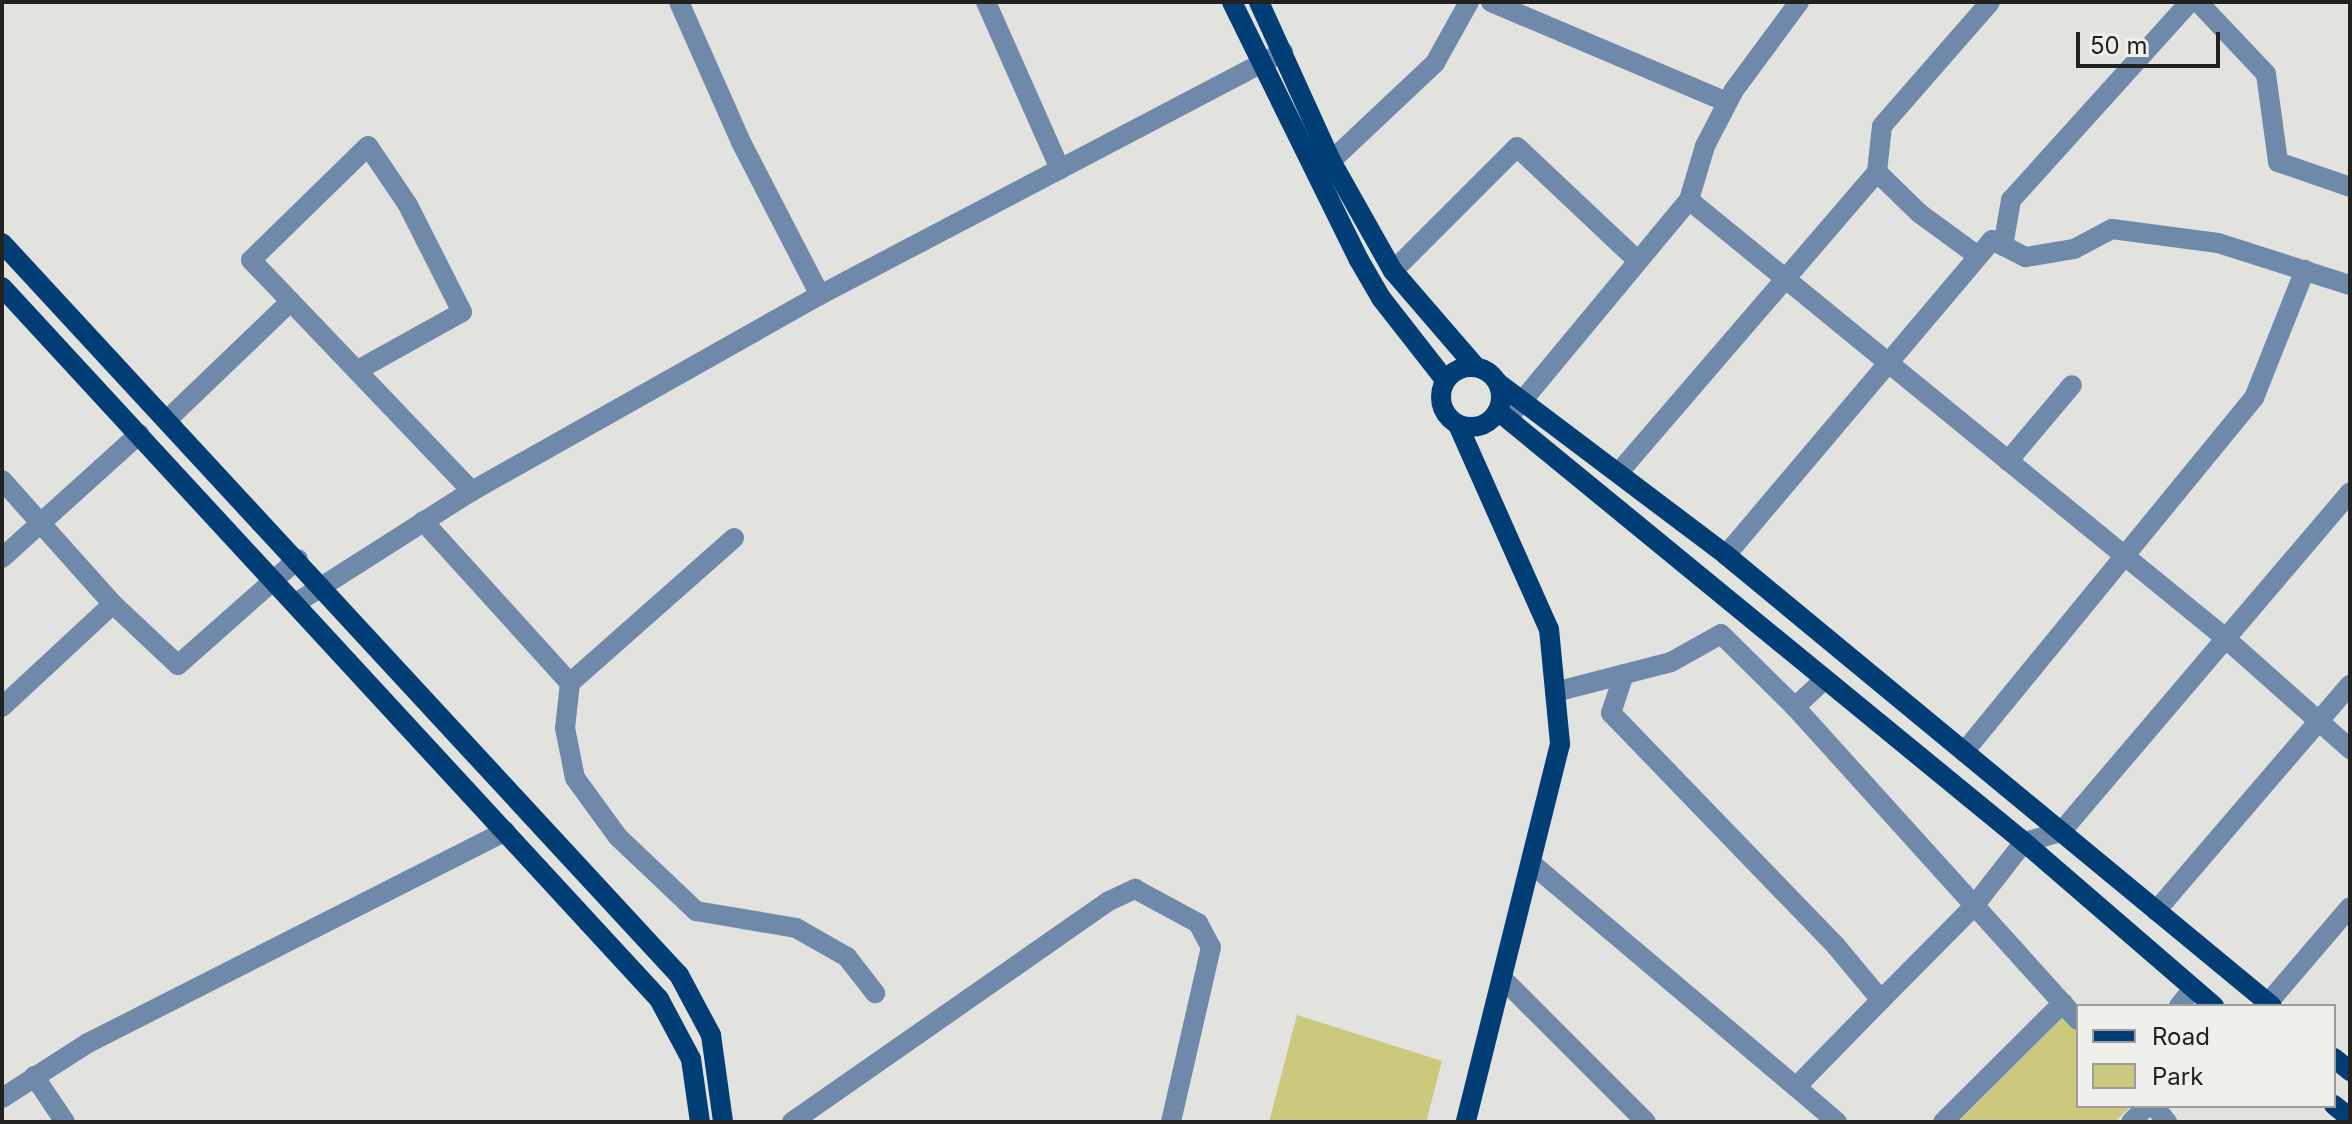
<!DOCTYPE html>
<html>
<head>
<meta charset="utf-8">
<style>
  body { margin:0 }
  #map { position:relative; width:2352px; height:1124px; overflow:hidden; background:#e2e2df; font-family:Inter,sans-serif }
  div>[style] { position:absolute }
  .green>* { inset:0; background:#ccc97c }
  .minor>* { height:20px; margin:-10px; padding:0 10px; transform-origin:10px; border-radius:10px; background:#6e89a9 }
  .major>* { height:20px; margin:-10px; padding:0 10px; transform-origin:10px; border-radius:10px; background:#003e75 }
  .major>.ring { margin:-10px; padding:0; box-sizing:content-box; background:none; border:20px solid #003e75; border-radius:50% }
  span { translate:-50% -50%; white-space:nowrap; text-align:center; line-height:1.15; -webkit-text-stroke:6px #efefec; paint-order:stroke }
  .frame { position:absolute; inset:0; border:4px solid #222221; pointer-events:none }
  .legend { position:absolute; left:2076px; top:1004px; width:260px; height:104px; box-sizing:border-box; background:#efefec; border:2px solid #9d9d9b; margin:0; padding:10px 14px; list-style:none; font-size:24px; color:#222221 }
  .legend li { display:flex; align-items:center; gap:16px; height:40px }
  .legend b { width:40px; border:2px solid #9d9d9b }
  .scale { position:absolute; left:2076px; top:32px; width:144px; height:36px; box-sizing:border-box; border:4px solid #222221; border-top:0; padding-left:10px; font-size:24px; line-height:28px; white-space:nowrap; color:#222221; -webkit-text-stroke:6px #efefec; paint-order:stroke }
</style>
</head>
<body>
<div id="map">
  <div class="green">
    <i style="clip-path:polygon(2070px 1010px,2078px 1022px,2078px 1106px,2131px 1106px,2115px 1122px,1958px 1122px)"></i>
    <i style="clip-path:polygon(1297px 1015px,1442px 1061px,1426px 1122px,1269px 1122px)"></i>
  </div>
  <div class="minor">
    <i style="left:679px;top:2px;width:155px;rotate:66.1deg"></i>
    <i style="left:742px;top:144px;width:170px;rotate:62.7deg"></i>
    <i style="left:986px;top:2px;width:183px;rotate:66.1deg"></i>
    <i style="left:1491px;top:2px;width:256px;rotate:23deg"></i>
    <i style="left:2198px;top:2px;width:99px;rotate:46.6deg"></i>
    <i style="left:2266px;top:74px;width:89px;rotate:82.2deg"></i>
    <i style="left:2278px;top:162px;width:76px;rotate:19.1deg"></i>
    <i style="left:1331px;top:161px;width:143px;rotate:-43.3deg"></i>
    <i style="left:1435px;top:63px;width:70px;rotate:-60.9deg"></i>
    <i style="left:1877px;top:172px;width:46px;rotate:-83.8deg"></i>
    <i style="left:1882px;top:126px;width:164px;rotate:-48.9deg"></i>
    <i style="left:1689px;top:200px;width:56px;rotate:-73.5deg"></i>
    <i style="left:1705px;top:146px;width:63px;rotate:-62.6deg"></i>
    <i style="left:1734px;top:90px;width:109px;rotate:-53.5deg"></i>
    <i style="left:2003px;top:246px;width:47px;rotate:-80.1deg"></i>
    <i style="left:2011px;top:200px;width:267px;rotate:-47.9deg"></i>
    <i style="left:1393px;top:271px;width:175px;rotate:-45deg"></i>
    <i style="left:1517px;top:147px;width:166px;rotate:43.3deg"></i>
    <i style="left:358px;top:370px;width:119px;rotate:-29.1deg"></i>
    <i style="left:462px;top:312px;width:120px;rotate:-116.8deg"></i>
    <i style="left:408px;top:205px;width:71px;rotate:-124.1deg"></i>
    <i style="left:368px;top:146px;width:163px;rotate:135.7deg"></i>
    <i style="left:251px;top:260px;width:320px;rotate:46.3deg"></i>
    <i style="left:1508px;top:418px;width:283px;rotate:-50.3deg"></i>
    <i style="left:1689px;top:200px;width:691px;rotate:39.24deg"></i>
    <i style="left:2224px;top:637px;width:169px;rotate:41.6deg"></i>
    <i style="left:168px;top:419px;width:170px;rotate:-43.8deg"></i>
    <i style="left:2008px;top:461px;width:99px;rotate:-49.9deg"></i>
    <i style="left:1620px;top:471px;width:394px;rotate:-49.3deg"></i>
    <i style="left:1877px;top:172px;width:59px;rotate:44.3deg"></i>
    <i style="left:1919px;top:213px;width:73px;rotate:36.1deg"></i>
    <i style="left:2px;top:480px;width:166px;rotate:48.2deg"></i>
    <i style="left:113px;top:604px;width:89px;rotate:43.2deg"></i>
    <i style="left:178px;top:665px;width:160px;rotate:-41.5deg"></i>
    <i style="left:423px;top:521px;width:219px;rotate:47.8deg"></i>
    <i style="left:570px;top:683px;width:45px;rotate:96.3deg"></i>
    <i style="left:565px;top:728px;width:51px;rotate:78.7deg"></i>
    <i style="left:575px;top:778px;width:73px;rotate:53.9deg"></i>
    <i style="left:618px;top:837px;width:108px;rotate:43.5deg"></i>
    <i style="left:696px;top:911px;width:101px;rotate:9.6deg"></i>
    <i style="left:796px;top:928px;width:59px;rotate:29.6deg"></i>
    <i style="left:847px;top:957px;width:46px;rotate:52.1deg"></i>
    <i style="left:1726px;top:555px;width:412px;rotate:-49.8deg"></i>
    <i style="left:1992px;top:240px;width:38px;rotate:27deg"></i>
    <i style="left:2026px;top:257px;width:49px;rotate:-9.5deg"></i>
    <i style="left:2074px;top:249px;width:43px;rotate:-27.8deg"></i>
    <i style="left:2112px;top:229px;width:107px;rotate:7.5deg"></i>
    <i style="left:2218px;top:243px;width:139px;rotate:17.7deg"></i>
    <i style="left:2px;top:558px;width:185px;rotate:-42.1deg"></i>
    <i style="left:296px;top:603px;width:209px;rotate:-32.5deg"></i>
    <i style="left:472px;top:491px;width:399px;rotate:-29.4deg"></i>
    <i style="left:820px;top:295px;width:523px;rotate:-27.69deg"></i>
    <i style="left:1624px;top:674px;width:41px;rotate:108.4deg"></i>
    <i style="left:1611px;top:713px;width:324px;rotate:46deg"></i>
    <i style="left:1836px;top:946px;width:70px;rotate:50.2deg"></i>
    <i style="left:1881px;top:1000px;width:132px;rotate:-45.3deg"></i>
    <i style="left:1974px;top:906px;width:81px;rotate:-52deg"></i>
    <i style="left:2024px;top:842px;width:38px;rotate:-15deg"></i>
    <i style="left:2061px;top:832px;width:446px;rotate:-49.6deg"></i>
    <i style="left:570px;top:683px;width:219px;rotate:-41.5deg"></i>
    <i style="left:1555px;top:692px;width:120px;rotate:-14.5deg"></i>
    <i style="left:1671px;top:662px;width:57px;rotate:-29.2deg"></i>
    <i style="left:1721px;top:634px;width:104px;rotate:44.6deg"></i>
    <i style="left:1795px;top:707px;width:422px;rotate:47.9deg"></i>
    <i style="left:2px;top:707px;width:151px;rotate:-42.9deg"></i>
    <i style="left:1795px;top:707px;width:41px;rotate:-43deg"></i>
    <i style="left:1964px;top:752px;width:458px;rotate:-50.7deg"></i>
    <i style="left:2254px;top:398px;width:138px;rotate:-68.3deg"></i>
    <i style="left:1532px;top:864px;width:346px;rotate:40.2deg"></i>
    <i style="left:2156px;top:911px;width:298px;rotate:-49.4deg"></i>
    <i style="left:1503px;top:979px;width:202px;rotate:45deg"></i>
    <i style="left:2268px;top:1003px;width:126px;rotate:-49.5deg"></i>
    <i style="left:2179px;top:1006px;width:22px;rotate:-51deg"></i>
    <i style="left:34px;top:1076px;width:55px;rotate:56deg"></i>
    <i style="left:2px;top:1098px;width:102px;rotate:-32.6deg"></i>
    <i style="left:88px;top:1043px;width:468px;rotate:-26.9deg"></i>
    <i style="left:2154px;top:1106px;width:21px;rotate:51deg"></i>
    <i style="left:792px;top:1122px;width:386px;rotate:-34.9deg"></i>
    <i style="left:1109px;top:901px;width:29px;rotate:-25deg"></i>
    <i style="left:1135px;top:889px;width:72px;rotate:28.4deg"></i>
    <i style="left:1198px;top:923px;width:27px;rotate:62deg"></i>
    <i style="left:1211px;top:947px;width:180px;rotate:102.9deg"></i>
    <i style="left:1837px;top:1122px;width:54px;rotate:-139.5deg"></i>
    <i style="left:1796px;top:1087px;width:122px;rotate:-45.7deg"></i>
    <i style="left:1943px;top:1122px;width:169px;rotate:-44.8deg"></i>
    <i style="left:2131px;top:1122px;width:23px;rotate:-45deg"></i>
  </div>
  <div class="major">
    <i style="left:1232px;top:2px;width:288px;rotate:63.8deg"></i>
    <i style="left:1359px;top:260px;width:44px;rotate:59.9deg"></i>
    <i style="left:1381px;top:298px;width:104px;rotate:52deg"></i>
    <i style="left:1259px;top:2px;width:175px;rotate:65.6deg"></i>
    <i style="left:1331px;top:161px;width:126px;rotate:60.6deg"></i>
    <i style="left:1393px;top:271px;width:125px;rotate:49.2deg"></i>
    <i style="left:2px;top:243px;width:997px;rotate:47.24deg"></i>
    <i style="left:679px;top:975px;width:68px;rotate:61.9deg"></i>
    <i style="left:711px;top:1035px;width:88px;rotate:82.1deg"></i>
    <i style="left:2px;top:287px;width:969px;rotate:47.3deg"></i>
    <i style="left:659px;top:999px;width:68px;rotate:61.9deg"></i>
    <i style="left:691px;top:1059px;width:64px;rotate:81.9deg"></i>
    <i class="ring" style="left:1441px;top:367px;width:40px;height:40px"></i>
    <i style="left:1498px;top:383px;width:286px;rotate:37deg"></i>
    <i style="left:1726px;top:555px;width:708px;rotate:39.56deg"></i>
    <i style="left:1498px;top:411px;width:680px;rotate:39.33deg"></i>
    <i style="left:2024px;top:842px;width:251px;rotate:40.8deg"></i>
    <i style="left:1458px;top:425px;width:223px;rotate:66deg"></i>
    <i style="left:1549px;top:629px;width:116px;rotate:84.5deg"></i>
    <i style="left:1560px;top:744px;width:390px;rotate:104deg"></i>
    <i style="left:2334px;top:1058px;width:21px;rotate:39deg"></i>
    <i style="left:2334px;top:1105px;width:21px;rotate:39deg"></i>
  </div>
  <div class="frame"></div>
  <ul class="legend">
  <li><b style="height:10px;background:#003e75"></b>Road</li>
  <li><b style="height:22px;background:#ccc97c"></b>Park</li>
  </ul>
  <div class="scale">50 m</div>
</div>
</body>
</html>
